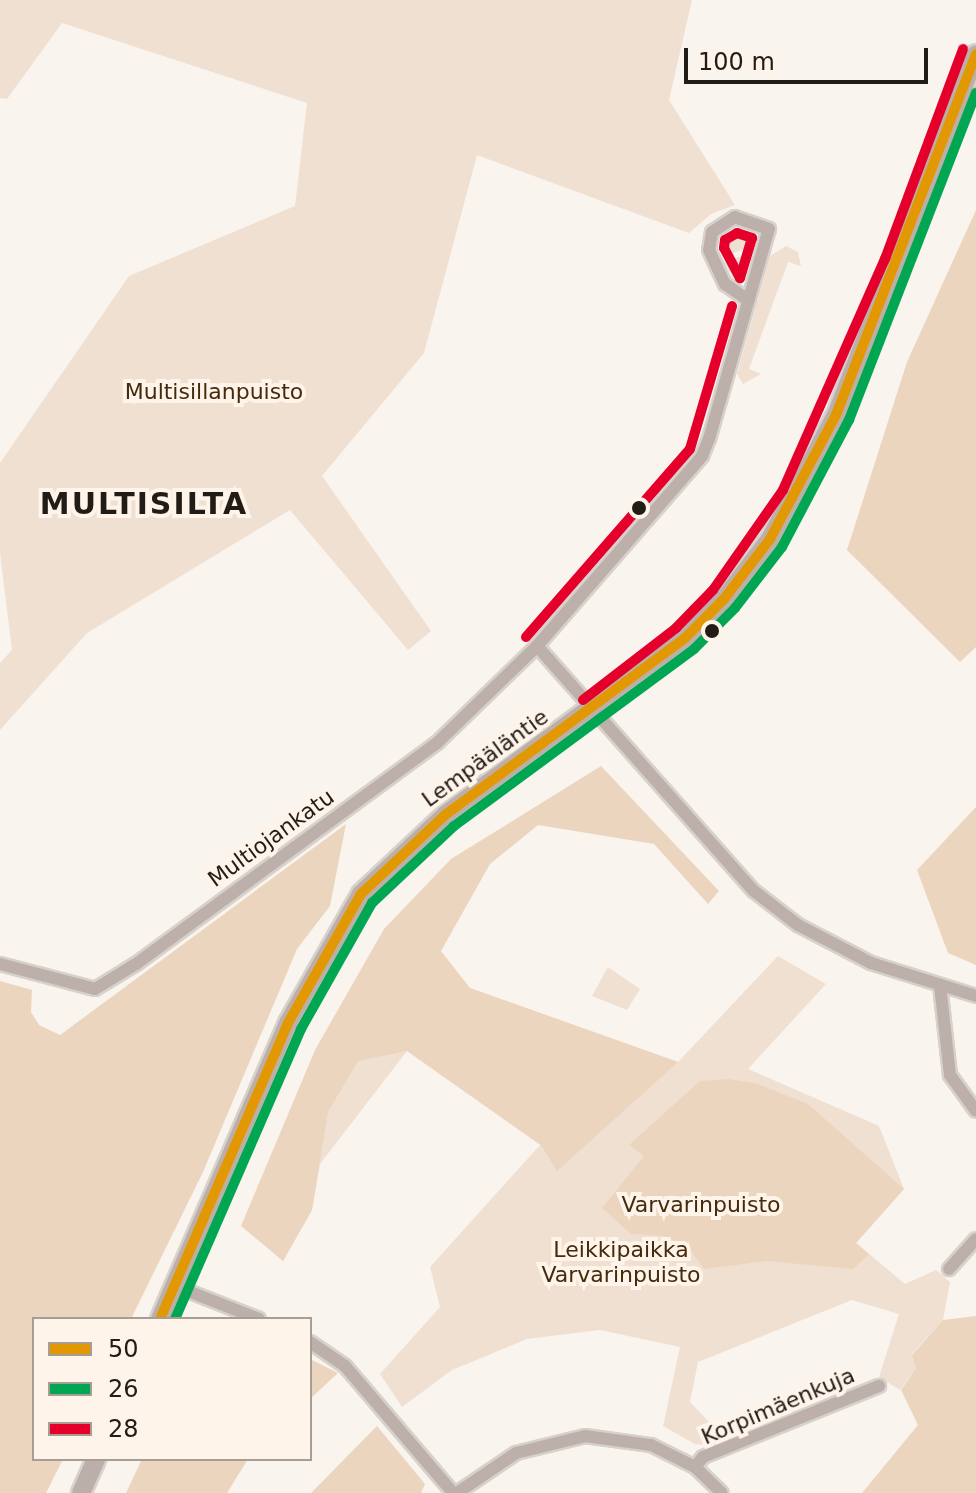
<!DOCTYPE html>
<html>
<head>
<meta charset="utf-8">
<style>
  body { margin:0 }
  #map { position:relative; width:976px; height:1493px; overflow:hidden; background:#faf4ee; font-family:"DejaVu Sans",sans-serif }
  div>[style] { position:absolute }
  .green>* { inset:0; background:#f0e0d1 }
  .forest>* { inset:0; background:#ecd5be }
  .roads { filter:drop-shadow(2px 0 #d7d1cc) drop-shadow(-2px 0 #d7d1cc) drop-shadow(0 2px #d7d1cc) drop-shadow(0 -2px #d7d1cc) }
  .street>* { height:12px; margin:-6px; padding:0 6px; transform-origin:6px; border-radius:6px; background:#bdb0aa }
  .secondary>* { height:18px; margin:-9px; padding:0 9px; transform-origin:9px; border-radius:9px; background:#bcaea8 }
  .bus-1>* { height:10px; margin:-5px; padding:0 5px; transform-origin:5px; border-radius:5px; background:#e29802 }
  .bus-2>* { height:10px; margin:-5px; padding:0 5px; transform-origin:5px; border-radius:5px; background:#00a651 }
  .bus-3>* { height:10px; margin:-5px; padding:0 5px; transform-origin:5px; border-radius:5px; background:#e4002b }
  .dots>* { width:22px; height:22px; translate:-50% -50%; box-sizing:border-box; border:4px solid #fef4ea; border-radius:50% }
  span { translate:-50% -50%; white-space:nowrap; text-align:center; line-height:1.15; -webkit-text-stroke:8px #fef4ea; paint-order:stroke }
  .park-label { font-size:22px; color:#452b0d }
  .street-label { font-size:22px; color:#221c16 }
  .district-label { font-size:30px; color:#221c16; font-weight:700; letter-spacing:2px }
  .legend { position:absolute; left:32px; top:1317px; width:280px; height:144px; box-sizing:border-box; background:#fef4ea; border:2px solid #a69e95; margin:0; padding:10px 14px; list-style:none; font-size:24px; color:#221c16 }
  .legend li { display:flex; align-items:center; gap:16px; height:40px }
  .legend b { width:40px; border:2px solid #a69e95 }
  .scale { position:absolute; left:684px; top:48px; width:244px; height:36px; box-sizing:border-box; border:4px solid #221c16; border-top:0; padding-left:10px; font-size:24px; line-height:28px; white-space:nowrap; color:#221c16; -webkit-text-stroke:6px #fef4ea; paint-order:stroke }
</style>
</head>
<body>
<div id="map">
  <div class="green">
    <i style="clip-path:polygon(0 0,692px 0,669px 100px,735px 205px,711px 214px,689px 233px,477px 155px,424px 353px,322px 476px,431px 631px,408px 650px,290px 510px,87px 633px,0 730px,0 663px,12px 650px,0 553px,0 463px,129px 276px,295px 206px,307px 103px,62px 23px,7px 99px,0 98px)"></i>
    <i style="clip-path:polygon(733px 230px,750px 234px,747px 248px,723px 257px,720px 244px)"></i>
    <i style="clip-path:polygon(786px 246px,798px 252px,801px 266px,788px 262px,749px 369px,761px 374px,743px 384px,737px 374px,770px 256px)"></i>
    <i style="clip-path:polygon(745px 255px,738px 281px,735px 281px,724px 262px)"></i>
    <i style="clip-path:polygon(419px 952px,470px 988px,678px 1062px,778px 956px,826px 984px,748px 1069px,879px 1126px,904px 1189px,856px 1243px,905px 1284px,936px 1270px,950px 1282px,943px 1320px,912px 1354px,916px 1368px,900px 1390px,879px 1377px,899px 1314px,852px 1300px,698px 1362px,690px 1402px,726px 1440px,709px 1445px,695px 1444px,663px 1426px,680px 1347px,600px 1330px,527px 1339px,452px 1370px,402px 1407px,380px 1374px,440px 1307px,430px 1267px,540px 1145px,407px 1051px,320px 1164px,312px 1210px,283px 1261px,260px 1241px,278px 1199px)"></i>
    <i style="clip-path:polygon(608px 967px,640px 989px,627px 1010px,592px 996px)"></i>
  </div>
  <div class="forest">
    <i style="clip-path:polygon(976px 210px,976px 647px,960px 662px,847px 550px,907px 362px)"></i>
    <i style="clip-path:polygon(601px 766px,719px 891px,708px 904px,654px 844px,538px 825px,490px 864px,441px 951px,470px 988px,678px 1062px,557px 1171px,541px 1145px,407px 1051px,358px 1061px,328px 1112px,312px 1210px,283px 1261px,241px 1226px,315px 1050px,384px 929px,451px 859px)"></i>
    <i style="clip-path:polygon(976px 807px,976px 965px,948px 953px,917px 870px)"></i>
    <i style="clip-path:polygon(346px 824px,330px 906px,297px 949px,203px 1172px,131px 1319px,34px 1319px,34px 1459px,63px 1459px,46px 1493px,0 1493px,0 981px,32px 990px,31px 1012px,39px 1025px,60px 1035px)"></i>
    <i style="clip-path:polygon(728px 1079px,755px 1083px,808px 1104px,904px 1189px,856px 1243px,869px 1254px,853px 1269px,767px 1261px,704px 1269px,686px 1245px,663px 1236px,631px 1234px,602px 1208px,644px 1156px,629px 1145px,700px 1081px)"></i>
    <i style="clip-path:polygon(976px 1316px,976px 1493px,862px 1493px,918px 1425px,901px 1390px,916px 1368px,912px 1355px,943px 1320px)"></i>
    <i style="clip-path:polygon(310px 1359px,338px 1373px,310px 1399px)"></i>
    <i style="clip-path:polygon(377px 1426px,425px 1484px,421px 1493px,311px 1493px)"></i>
    <i style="clip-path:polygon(142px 1459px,248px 1459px,227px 1493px,126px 1493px)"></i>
  </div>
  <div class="roads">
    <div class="street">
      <i style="left:537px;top:646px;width:327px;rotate:48.5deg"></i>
      <i style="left:754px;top:891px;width:56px;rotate:37.7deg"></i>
      <i style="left:798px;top:925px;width:82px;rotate:27.5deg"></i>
      <i style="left:871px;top:963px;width:110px;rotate:17.4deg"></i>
      <i style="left:0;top:964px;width:98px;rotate:14.7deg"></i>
      <i style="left:95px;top:989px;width:48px;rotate:-31.4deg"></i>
      <i style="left:136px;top:964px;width:373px;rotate:-36.3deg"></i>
      <i style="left:437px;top:743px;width:139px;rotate:-44.1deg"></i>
      <i style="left:537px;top:646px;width:252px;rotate:-49deg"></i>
      <i style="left:702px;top:456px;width:18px;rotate:-68deg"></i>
      <i style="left:709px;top:439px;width:218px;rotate:-74.1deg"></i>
      <i style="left:769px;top:229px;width:36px;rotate:-161deg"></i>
      <i style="left:735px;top:217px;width:27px;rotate:147deg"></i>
      <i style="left:712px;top:232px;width:18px;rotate:99deg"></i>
      <i style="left:709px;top:250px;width:38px;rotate:65deg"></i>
      <i style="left:725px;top:284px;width:29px;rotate:35deg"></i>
      <i style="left:940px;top:985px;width:91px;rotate:83.7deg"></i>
      <i style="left:950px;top:1075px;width:44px;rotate:54.2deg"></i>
      <i style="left:949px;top:1269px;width:40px;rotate:-48deg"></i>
      <i style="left:175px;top:1286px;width:90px;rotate:21.4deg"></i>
      <i style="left:310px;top:1342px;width:42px;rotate:34.4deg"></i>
      <i style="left:345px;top:1366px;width:167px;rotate:49.6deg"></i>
      <i style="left:695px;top:1467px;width:13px;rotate:-51deg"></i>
      <i style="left:703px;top:1457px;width:190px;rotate:-22deg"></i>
      <i style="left:457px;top:1493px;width:71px;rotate:-34.1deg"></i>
      <i style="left:516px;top:1453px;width:71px;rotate:-13.8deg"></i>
      <i style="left:585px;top:1436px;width:67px;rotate:7.8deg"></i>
      <i style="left:651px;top:1445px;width:49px;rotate:26.6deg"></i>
      <i style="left:695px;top:1467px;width:37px;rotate:44deg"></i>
    </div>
    <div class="secondary">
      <i style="left:160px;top:1319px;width:322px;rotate:-66.6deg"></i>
      <i style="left:288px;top:1023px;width:148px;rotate:-60.5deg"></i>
      <i style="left:361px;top:894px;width:115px;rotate:-43.2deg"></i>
      <i style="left:445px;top:815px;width:298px;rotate:-36.4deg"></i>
      <i style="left:685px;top:638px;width:55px;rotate:-45deg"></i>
      <i style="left:724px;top:599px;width:76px;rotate:-52.5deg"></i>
      <i style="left:770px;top:539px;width:140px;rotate:-62deg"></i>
      <i style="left:836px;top:415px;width:387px;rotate:-68.8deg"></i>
      <i style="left:81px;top:1493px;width:37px;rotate:-66deg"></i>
    </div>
  </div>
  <div class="bus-1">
    <i style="left:160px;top:1319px;width:322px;rotate:-66.6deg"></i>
    <i style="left:288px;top:1023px;width:148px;rotate:-60.5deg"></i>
    <i style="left:361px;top:894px;width:115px;rotate:-43.2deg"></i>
    <i style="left:445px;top:815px;width:298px;rotate:-36.4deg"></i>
    <i style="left:685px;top:638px;width:55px;rotate:-45deg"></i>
    <i style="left:724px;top:599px;width:76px;rotate:-52.5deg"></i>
    <i style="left:770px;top:539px;width:140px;rotate:-62deg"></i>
    <i style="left:836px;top:415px;width:387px;rotate:-68.8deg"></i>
  </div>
  <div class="bus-2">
    <i style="left:175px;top:1319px;width:316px;rotate:-66.5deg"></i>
    <i style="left:301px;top:1029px;width:145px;rotate:-60.6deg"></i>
    <i style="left:372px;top:903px;width:112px;rotate:-43.2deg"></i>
    <i style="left:454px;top:826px;width:298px;rotate:-36.4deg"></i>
    <i style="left:694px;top:649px;width:58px;rotate:-45deg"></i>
    <i style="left:735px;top:608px;width:77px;rotate:-52.4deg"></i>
    <i style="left:782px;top:547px;width:144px;rotate:-62.2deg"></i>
    <i style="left:849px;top:420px;width:351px;rotate:-68.8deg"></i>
  </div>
  <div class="bus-3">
    <i style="left:737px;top:233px;width:16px;rotate:18deg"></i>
    <i style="left:752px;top:238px;width:42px;rotate:106.7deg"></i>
    <i style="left:740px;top:278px;width:34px;rotate:-118deg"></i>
    <i style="left:724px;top:248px;width:8px;rotate:-83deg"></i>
    <i style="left:725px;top:240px;width:14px;rotate:-30deg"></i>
    <i style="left:526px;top:637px;width:249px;rotate:-48.9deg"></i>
    <i style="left:690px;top:449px;width:149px;rotate:-73.6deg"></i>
    <i style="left:583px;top:700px;width:118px;rotate:-37.7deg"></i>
    <i style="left:676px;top:628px;width:53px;rotate:-45.8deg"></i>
    <i style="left:713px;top:590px;width:122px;rotate:-55deg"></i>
    <i style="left:783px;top:490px;width:253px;rotate:-66.2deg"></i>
    <i style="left:885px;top:259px;width:224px;rotate:-69.6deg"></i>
  </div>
  <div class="dots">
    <i style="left:639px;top:508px;background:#221c16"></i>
    <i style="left:712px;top:631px;background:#221c16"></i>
  </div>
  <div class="park-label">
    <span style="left:214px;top:392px">Multisillanpuisto</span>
    <span style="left:701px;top:1205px">Varvarinpuisto</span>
    <span style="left:621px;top:1262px">Leikkipaikka<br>Varvarinpuisto</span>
  </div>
  <div class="street-label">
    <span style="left:485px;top:758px;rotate:-36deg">Lempääläntie</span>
    <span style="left:271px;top:838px;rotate:-36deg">Multiojankatu</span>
    <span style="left:778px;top:1406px;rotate:-23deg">Korpimäenkuja</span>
  </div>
  <div class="district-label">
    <span style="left:144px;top:504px">MULTISILTA</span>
  </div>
  <ul class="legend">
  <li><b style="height:10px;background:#e29802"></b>50</li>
  <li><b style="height:10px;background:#00a651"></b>26</li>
  <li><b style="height:10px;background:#e4002b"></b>28</li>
  </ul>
  <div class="scale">100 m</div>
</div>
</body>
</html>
